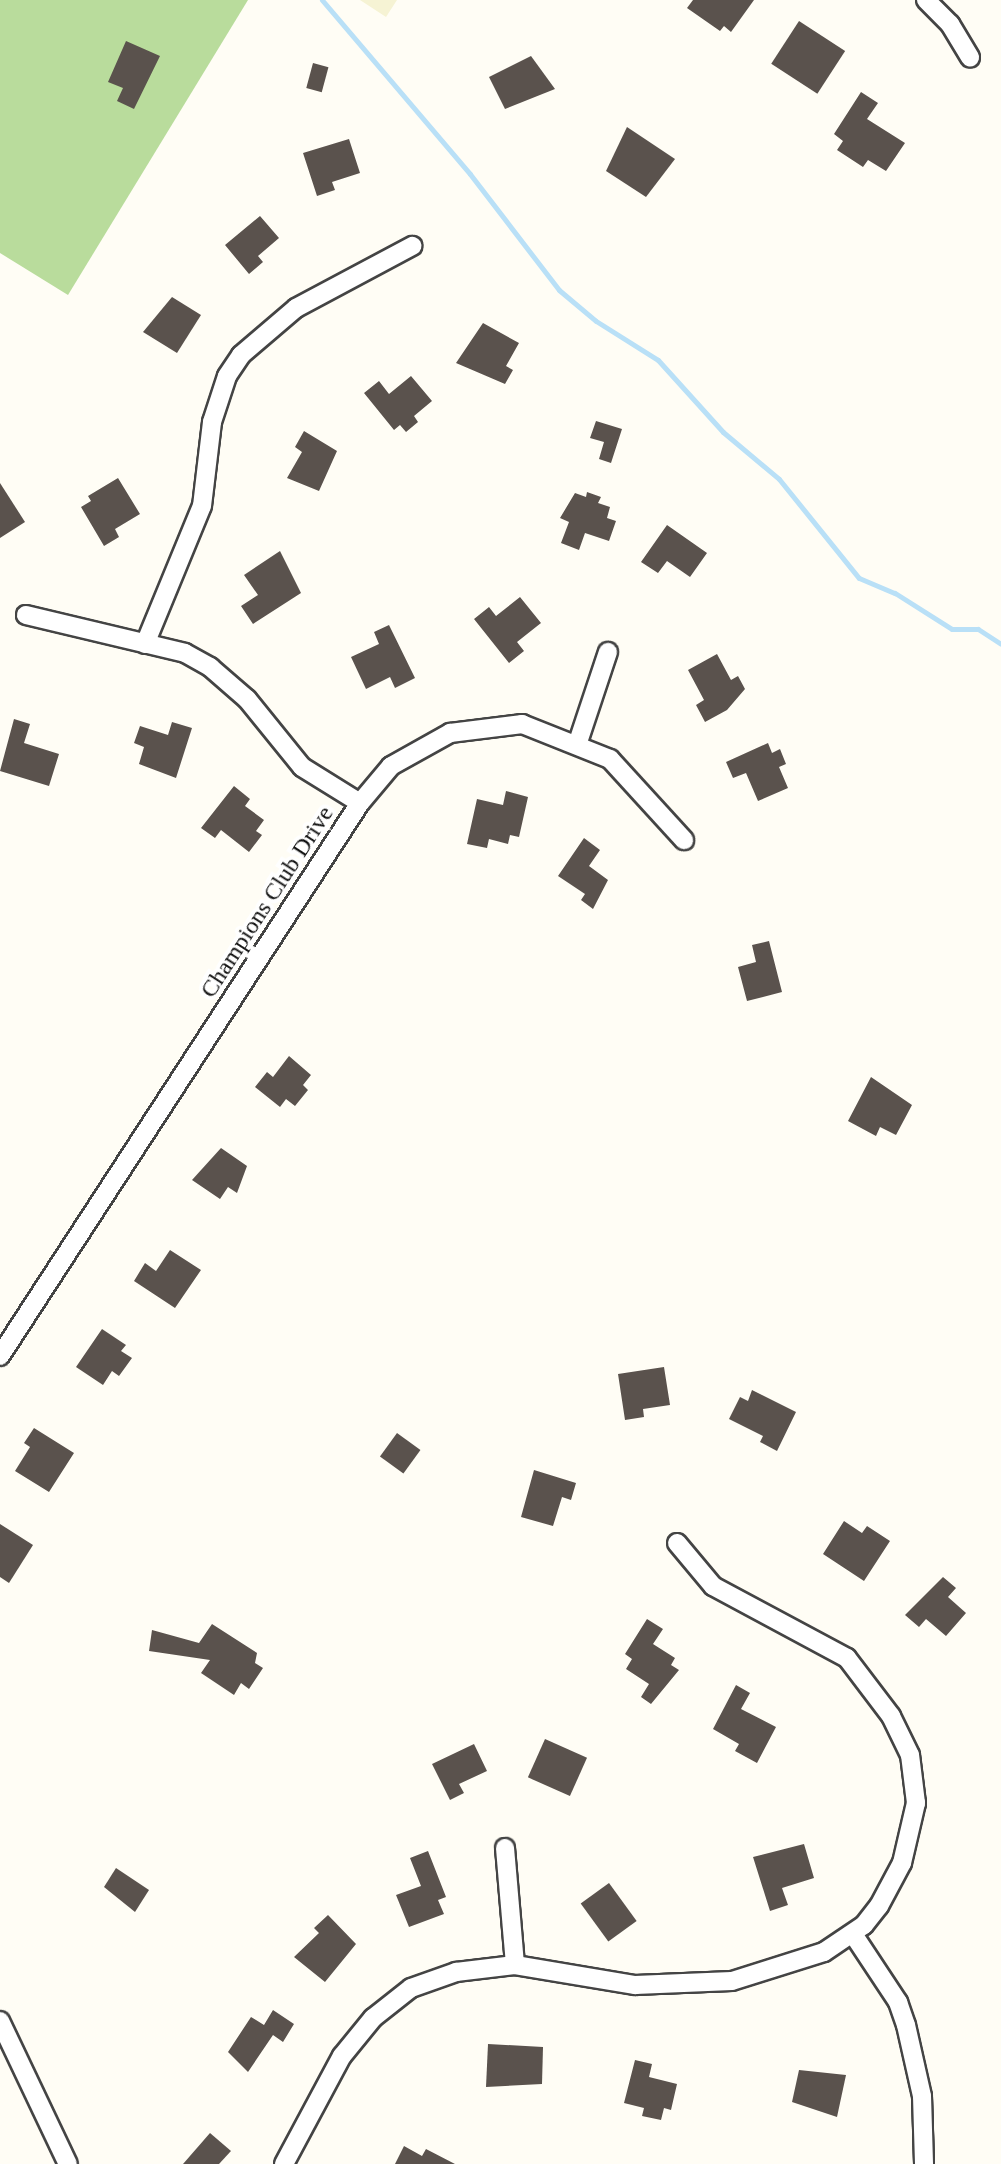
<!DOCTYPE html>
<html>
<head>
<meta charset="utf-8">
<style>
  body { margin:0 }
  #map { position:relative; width:1001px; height:2164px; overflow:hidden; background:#fffdf5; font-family:"Times New Roman",serif }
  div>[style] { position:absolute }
  .farmland>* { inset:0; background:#f6f3d4 }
  .forest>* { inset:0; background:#b9dc9c }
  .stream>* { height:5px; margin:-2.5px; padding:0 2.5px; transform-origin:2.5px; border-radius:2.5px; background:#b9e0f7 }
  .building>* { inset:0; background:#5a524d; transform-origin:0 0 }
  .roads { filter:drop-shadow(2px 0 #444) drop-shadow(-2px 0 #444) drop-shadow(0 2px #444) drop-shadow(0 -2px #444) }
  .street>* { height:18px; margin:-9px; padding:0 9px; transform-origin:9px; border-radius:9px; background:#fff }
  span { translate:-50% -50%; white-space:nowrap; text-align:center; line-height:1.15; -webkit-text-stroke:8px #fff; paint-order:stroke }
  .street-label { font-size:24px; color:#111 }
</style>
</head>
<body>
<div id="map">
  <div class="farmland">
    <i style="clip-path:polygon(360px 0,397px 0,386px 17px)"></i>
  </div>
  <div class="forest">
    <i style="clip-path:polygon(0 0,248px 0,68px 295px,0 253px)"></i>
  </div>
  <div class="stream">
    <i style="left:322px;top:0;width:228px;rotate:49.6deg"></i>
    <i style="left:470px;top:174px;width:146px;rotate:52.5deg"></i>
    <i style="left:559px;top:290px;width:48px;rotate:40deg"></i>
    <i style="left:596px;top:321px;width:73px;rotate:32.2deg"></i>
    <i style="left:658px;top:360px;width:97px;rotate:47.9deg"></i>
    <i style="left:723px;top:432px;width:73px;rotate:40deg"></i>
    <i style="left:779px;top:479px;width:127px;rotate:51.1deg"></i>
    <i style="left:859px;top:578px;width:39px;rotate:23deg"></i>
    <i style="left:895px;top:593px;width:67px;rotate:32.3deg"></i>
    <i style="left:952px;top:629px;width:26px"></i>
    <i style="left:978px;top:629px;width:27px;rotate:33deg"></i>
  </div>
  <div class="building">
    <i style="clip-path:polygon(693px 0,754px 0,731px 32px,724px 26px,720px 31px,687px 8px)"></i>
    <i style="left:799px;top:21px;width:55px;height:51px;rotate:33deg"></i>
    <i style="clip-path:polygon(126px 41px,160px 56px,134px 109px,117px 101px,123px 88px,108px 82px)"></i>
    <i style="clip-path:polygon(531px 56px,555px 89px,505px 109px,489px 77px)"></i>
    <i style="left:313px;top:63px;width:16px;height:26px;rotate:15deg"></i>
    <i style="clip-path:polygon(861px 92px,878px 103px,867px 119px,905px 143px,886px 171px,868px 160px,863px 167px,837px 150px,843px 141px,834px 134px)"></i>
    <i style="clip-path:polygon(627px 127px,675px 159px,646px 197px,606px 171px)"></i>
    <i style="clip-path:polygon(349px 139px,360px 173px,332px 182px,335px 190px,317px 196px,303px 153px)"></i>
    <i style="clip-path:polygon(260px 216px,279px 238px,258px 256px,263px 262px,249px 274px,225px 245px)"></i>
    <i style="clip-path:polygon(172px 297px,201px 315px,177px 353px,143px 332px)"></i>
    <i style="clip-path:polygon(483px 323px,519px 343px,506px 366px,513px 370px,505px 384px,456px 363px)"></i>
    <i style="clip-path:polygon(411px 376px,432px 401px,414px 416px,418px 422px,406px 432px,400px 425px,394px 430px,364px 393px,379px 381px,389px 394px)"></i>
    <i style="clip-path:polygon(596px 421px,622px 429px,611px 463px,599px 459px,604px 442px,590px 438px)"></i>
    <i style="clip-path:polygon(304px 431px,337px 451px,319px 491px,287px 478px,302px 452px,295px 447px)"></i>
    <i style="clip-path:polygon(118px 478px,140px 514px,115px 529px,119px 537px,104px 546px,81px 507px,91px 501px,88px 496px)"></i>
    <i style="clip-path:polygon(0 483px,25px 522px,0 538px)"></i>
    <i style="clip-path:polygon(587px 492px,601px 497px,598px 503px,610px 507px,607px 518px,616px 521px,609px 541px,585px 533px,579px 550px,561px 543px,569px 522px,560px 518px,575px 493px,586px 497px)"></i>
    <i style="clip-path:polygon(667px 525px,707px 553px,690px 577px,667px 561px,658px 573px,641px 562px)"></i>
    <i style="clip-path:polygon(280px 551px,301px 593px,253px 624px,241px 606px,258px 595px,244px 575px)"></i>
    <i style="clip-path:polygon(520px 597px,541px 623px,517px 642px,524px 651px,509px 663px,474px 619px,489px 607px,496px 616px)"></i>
    <i style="clip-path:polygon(389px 625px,415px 678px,395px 688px,390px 677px,366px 689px,351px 657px,379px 644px,374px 632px)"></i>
    <i style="clip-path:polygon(717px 654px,731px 680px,738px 676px,745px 689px,727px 710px,705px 722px,696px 705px,704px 700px,688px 670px)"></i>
    <i style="clip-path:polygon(14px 719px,30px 724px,24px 743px,59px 754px,49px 786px,0 771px)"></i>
    <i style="clip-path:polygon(172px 722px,192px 728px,176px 778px,139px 764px,144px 747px,134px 743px,140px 726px,168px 735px)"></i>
    <i style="clip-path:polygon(768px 743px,772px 753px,780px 749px,786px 764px,779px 767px,788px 788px,758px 801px,746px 773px,733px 778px,726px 762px)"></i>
    <i style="clip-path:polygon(234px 786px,250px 799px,245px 806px,264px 820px,256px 831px,262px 835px,249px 852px,221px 830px,215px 838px,201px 828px)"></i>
    <i style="clip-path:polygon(506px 791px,528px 797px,519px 837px,510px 835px,508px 844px,489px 839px,487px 848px,467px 844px,477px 799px,503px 805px)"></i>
    <i style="clip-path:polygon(584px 838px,600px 850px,589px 866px,608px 880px,593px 909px,581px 900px,585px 894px,558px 876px)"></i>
    <i style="clip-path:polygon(769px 941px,782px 992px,747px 1001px,738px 967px,756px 962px,752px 945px)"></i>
    <i style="clip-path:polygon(289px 1056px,311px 1075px,303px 1085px,308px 1090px,295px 1106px,286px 1099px,280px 1107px,255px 1087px,267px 1072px,273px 1077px)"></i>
    <i style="clip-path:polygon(871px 1077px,912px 1105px,896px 1135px,880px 1127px,876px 1136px,848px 1121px)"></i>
    <i style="clip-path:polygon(221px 1148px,247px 1166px,237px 1193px,228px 1187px,220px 1199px,192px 1180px)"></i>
    <i style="clip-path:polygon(170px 1250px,201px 1270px,175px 1308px,134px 1281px,145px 1263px,156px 1271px)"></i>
    <i style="clip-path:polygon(102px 1329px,126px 1345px,121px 1351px,132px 1358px,119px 1376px,112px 1371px,103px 1385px,76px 1367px)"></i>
    <i style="clip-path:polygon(664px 1367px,670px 1405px,643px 1409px,644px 1417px,625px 1420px,618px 1374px)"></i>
    <i style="clip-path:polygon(752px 1390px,796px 1412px,777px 1451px,760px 1442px,763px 1436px,729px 1419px,740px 1397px,748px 1401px)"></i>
    <i style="clip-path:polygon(34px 1428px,74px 1453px,49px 1492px,15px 1471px,30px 1447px,24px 1443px)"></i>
    <i style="left:397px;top:1433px;width:29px;height:29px;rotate:36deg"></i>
    <i style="clip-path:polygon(534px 1470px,576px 1483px,571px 1500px,562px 1497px,553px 1526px,521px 1517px)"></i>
    <i style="clip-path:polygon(844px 1521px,862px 1533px,867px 1526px,890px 1541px,864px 1581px,823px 1554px)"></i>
    <i style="clip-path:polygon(0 1524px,33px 1545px,9px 1583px,0 1577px)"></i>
    <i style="clip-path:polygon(943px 1577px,956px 1588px,948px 1597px,966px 1613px,946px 1636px,926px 1619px,919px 1627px,905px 1615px)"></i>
    <i style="clip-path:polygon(647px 1619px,663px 1629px,653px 1644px,675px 1658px,671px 1665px,679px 1670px,651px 1704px,641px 1697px,649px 1684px,626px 1669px,632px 1659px,625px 1654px)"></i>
    <i style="clip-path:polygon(212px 1624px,257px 1653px,255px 1663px,263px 1668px,249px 1689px,241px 1683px,234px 1695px,201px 1673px,210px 1660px,149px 1651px,152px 1630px,199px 1643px)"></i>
    <i style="clip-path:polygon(736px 1685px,750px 1693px,741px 1709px,776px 1727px,757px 1763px,735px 1751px,739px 1744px,713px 1729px)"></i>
    <i style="left:545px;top:1739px;width:46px;height:42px;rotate:24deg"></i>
    <i style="clip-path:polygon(474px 1744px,487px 1771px,459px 1784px,464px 1793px,450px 1800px,432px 1764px)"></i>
    <i style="clip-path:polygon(804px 1844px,814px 1878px,782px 1888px,788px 1905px,770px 1911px,753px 1857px)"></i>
    <i style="clip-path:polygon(428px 1851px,446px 1897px,438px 1900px,444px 1914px,409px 1927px,396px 1895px,421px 1886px,410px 1858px)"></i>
    <i style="clip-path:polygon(116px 1868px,149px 1890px,135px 1912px,104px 1887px)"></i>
    <i style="left:609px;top:1883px;width:47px;height:35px;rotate:54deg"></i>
    <i style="clip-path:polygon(328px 1915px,356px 1944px,325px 1982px,294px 1957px,319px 1933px,314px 1928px)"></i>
    <i style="clip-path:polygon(273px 2010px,294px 2024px,283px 2042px,273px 2035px,248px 2072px,228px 2052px,251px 2017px,264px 2025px)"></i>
    <i style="clip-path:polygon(488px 2044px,543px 2047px,542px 2084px,486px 2087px)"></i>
    <i style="clip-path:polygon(635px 2060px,652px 2064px,649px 2077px,677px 2084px,671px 2110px,664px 2108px,661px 2120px,642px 2116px,644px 2108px,624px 2103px)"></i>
    <i style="clip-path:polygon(799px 2070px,846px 2075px,837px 2117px,792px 2102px)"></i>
    <i style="clip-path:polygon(210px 2133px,231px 2151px,219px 2164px,183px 2164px)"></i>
    <i style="clip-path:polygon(404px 2146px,422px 2156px,426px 2149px,455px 2164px,395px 2164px)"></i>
  </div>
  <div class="roads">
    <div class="street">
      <i style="left:926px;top:0;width:34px;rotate:45deg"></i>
      <i style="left:950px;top:24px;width:39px;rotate:59deg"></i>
      <i style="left:26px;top:615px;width:163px;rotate:13.4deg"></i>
      <i style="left:185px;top:653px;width:29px;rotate:29deg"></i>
      <i style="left:210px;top:667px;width:49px;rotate:40.9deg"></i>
      <i style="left:247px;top:699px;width:87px;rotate:51deg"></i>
      <i style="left:302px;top:767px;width:68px;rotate:31.8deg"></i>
      <i style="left:145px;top:644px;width:149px;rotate:-67.6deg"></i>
      <i style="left:202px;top:506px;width:85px;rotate:-83.2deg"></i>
      <i style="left:212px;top:422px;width:48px;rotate:-71.9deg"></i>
      <i style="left:227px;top:376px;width:25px;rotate:-56deg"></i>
      <i style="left:241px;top:355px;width:72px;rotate:-40.5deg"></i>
      <i style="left:296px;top:308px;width:132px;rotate:-28.1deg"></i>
      <i style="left:578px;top:742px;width:95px;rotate:-71.6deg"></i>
      <i style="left:0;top:1356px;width:660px;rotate:-56.94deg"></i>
      <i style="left:360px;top:803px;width:48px;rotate:-50deg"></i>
      <i style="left:391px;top:766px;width:68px;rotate:-29.2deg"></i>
      <i style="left:450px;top:733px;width:73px;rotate:-7.1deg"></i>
      <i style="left:522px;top:724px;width:95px;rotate:21.7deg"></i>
      <i style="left:610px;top:759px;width:110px;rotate:47.6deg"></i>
      <i style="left:505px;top:1848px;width:117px;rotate:85.1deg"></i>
      <i style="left:853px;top:1934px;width:82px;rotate:56.5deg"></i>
      <i style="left:898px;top:2002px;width:24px;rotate:71deg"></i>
      <i style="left:906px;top:2025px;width:73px;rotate:77.3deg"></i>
      <i style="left:922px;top:2096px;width:68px;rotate:88.3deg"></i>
      <i style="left:0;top:2021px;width:158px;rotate:64.6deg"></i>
      <i style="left:284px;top:2164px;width:123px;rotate:-61.8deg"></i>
      <i style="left:342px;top:2056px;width:49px;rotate:-50.8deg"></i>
      <i style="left:373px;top:2018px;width:48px;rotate:-38.3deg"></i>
      <i style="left:411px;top:1988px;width:48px;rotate:-19.6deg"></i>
      <i style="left:456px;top:1972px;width:59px;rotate:-6.8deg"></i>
      <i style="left:515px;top:1965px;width:122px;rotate:9.5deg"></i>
      <i style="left:635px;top:1985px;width:97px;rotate:-2.4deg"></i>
      <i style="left:732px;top:1981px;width:96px;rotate:-17.5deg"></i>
      <i style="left:824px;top:1952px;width:48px;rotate:-34deg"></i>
      <i style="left:864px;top:1925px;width:24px;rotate:-52deg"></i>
      <i style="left:879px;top:1906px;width:49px;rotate:-61.9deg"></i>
      <i style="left:902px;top:1863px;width:62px;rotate:-76.9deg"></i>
      <i style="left:916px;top:1803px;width:48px;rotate:-97.1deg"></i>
      <i style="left:910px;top:1755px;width:43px;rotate:-116deg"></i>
      <i style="left:891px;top:1716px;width:73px;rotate:-127.2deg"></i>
      <i style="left:847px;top:1658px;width:152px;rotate:-151.8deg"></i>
      <i style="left:713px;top:1586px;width:56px;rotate:-129.9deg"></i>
    </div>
  </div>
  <div class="street-label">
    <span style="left:267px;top:902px;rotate:-57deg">Champions Club Drive</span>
  </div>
</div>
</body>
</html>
